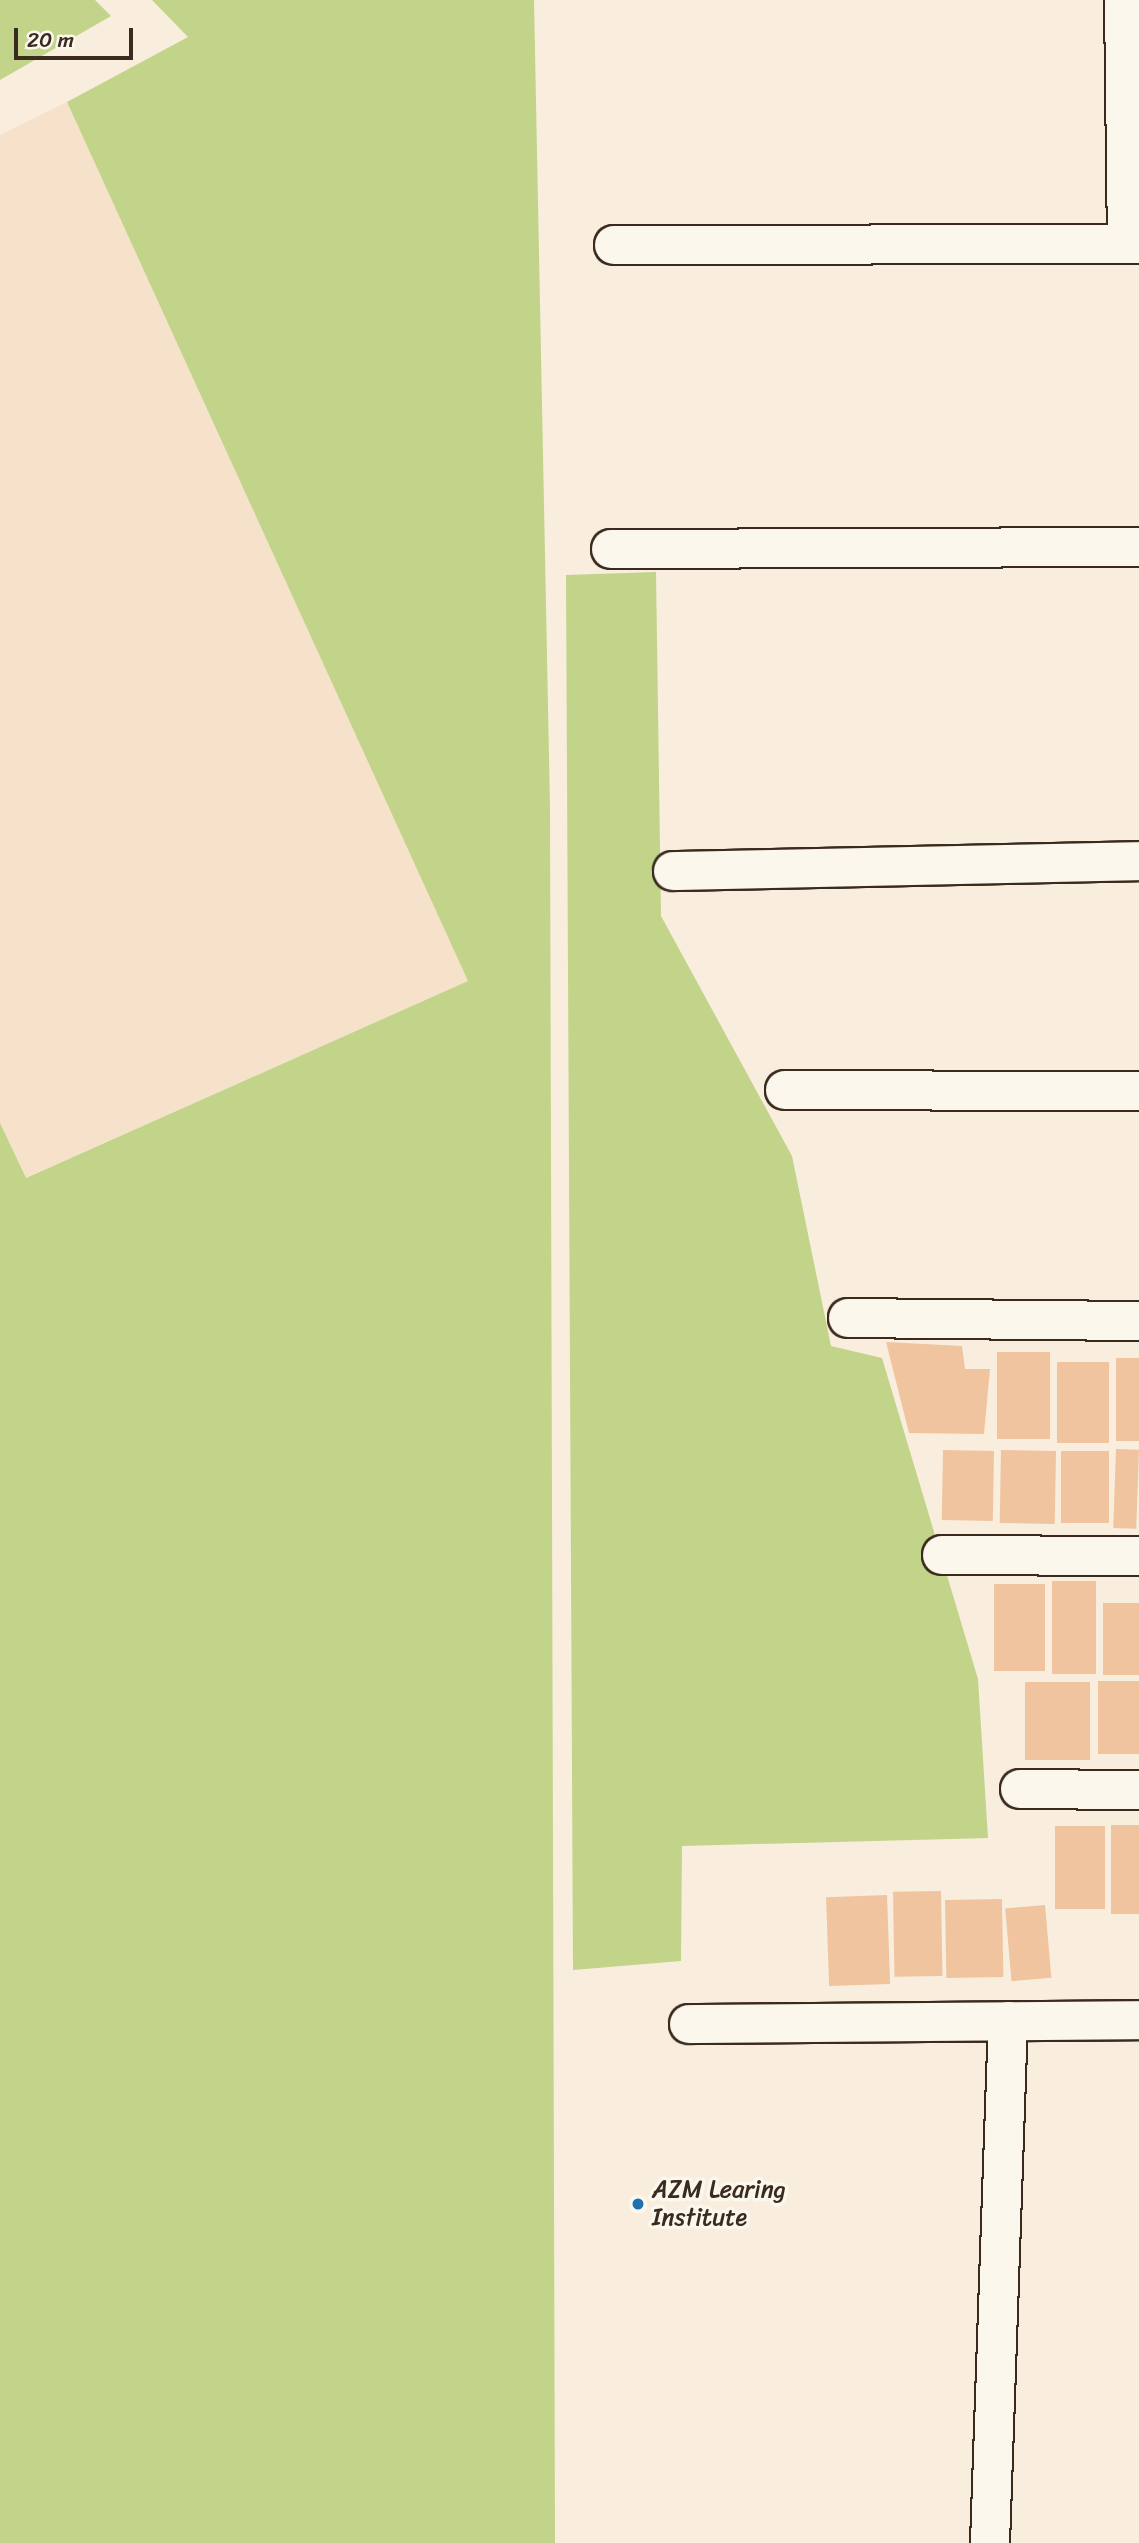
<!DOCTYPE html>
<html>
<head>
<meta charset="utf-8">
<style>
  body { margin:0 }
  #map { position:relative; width:1139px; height:2543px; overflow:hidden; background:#f9eddd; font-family:Sriracha,sans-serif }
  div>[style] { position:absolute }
  .built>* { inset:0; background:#f6e1ca }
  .green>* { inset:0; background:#c2d489 }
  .building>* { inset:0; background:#f0c49f; transform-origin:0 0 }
  .roads { filter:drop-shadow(2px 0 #3b2a1e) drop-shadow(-2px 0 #3b2a1e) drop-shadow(0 2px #3b2a1e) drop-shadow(0 -2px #3b2a1e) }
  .minor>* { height:38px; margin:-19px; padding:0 19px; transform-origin:19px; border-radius:19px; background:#fbf7ec }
  .dots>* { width:19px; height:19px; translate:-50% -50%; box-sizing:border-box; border:4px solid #fbf7ec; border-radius:50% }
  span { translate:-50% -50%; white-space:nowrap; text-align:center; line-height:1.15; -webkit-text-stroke:7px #fbf7ec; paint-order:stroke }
  .poi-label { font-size:24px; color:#3b2a1e }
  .left { translate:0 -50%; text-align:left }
  .scale { position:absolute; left:14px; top:28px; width:119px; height:32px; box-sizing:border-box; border:4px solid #3b2a1e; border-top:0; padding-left:9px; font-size:21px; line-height:24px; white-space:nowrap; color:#3b2a1e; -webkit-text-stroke:5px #fbf7ec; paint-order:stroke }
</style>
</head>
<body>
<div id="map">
  <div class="built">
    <i style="clip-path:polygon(67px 102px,468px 981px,25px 1178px,0 1123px,0 135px)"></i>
  </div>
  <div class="green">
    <i style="clip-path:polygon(0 0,95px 0,111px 16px,0 80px)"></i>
    <i style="clip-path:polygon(152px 0,534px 0,550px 808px,555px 2543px,0 2543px,0 1123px,26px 1178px,468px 981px,67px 102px,188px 37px)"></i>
    <i style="clip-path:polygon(656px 572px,661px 916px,792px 1156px,831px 1346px,882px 1358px,978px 1679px,988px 1838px,682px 1846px,681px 1961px,573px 1970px,566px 575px)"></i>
  </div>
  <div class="building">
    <i style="clip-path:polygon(886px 1342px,962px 1346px,965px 1369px,990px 1369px,984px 1434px,909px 1433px)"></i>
    <i style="left:997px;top:1352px;width:53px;height:87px"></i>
    <i style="left:1139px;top:1358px;width:83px;height:23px;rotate:90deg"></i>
    <i style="left:1057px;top:1362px;width:52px;height:81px"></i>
    <i style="left:1116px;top:1449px;width:23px;height:79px;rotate:2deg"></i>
    <i style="left:943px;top:1450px;width:51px;height:70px;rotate:1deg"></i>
    <i style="left:1001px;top:1450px;width:55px;height:73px;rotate:1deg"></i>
    <i style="left:1061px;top:1451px;width:48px;height:72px"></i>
    <i style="left:1052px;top:1581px;width:44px;height:93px"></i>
    <i style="left:994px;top:1584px;width:51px;height:87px"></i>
    <i style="left:1103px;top:1603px;width:36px;height:72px"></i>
    <i style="left:1098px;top:1681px;width:41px;height:73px"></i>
    <i style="left:1025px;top:1682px;width:65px;height:78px"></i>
    <i style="left:1111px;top:1825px;width:28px;height:89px"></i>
    <i style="left:1055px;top:1826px;width:50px;height:83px"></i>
    <i style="left:941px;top:1891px;width:85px;height:48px;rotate:89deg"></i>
    <i style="left:887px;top:1895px;width:89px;height:61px;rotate:88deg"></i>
    <i style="left:1002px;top:1899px;width:78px;height:57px;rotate:89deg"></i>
    <i style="left:1045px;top:1905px;width:73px;height:40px;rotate:85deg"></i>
  </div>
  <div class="roads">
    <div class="minor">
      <i style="left:1124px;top:0;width:244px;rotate:89.3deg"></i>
      <i style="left:614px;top:245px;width:525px;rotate:-0.11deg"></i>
      <i style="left:611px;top:549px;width:528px;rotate:-0.22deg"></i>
      <i style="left:673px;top:871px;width:466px;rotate:-1.2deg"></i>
      <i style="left:785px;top:1090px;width:354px;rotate:0.2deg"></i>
      <i style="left:848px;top:1318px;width:291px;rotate:0.6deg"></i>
      <i style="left:942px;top:1555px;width:197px;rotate:0.3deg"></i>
      <i style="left:1020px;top:1789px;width:119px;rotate:0.5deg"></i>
      <i style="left:689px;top:2024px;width:450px;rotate:-0.5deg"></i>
      <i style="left:990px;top:2543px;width:522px;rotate:-88.03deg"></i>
    </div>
  </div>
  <div class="dots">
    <i style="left:638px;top:2204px;background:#1f6fb2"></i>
  </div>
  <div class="poi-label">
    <span class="left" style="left:652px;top:2204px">AZM Learing<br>Institute</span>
  </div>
  <div class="scale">20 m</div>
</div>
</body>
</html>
